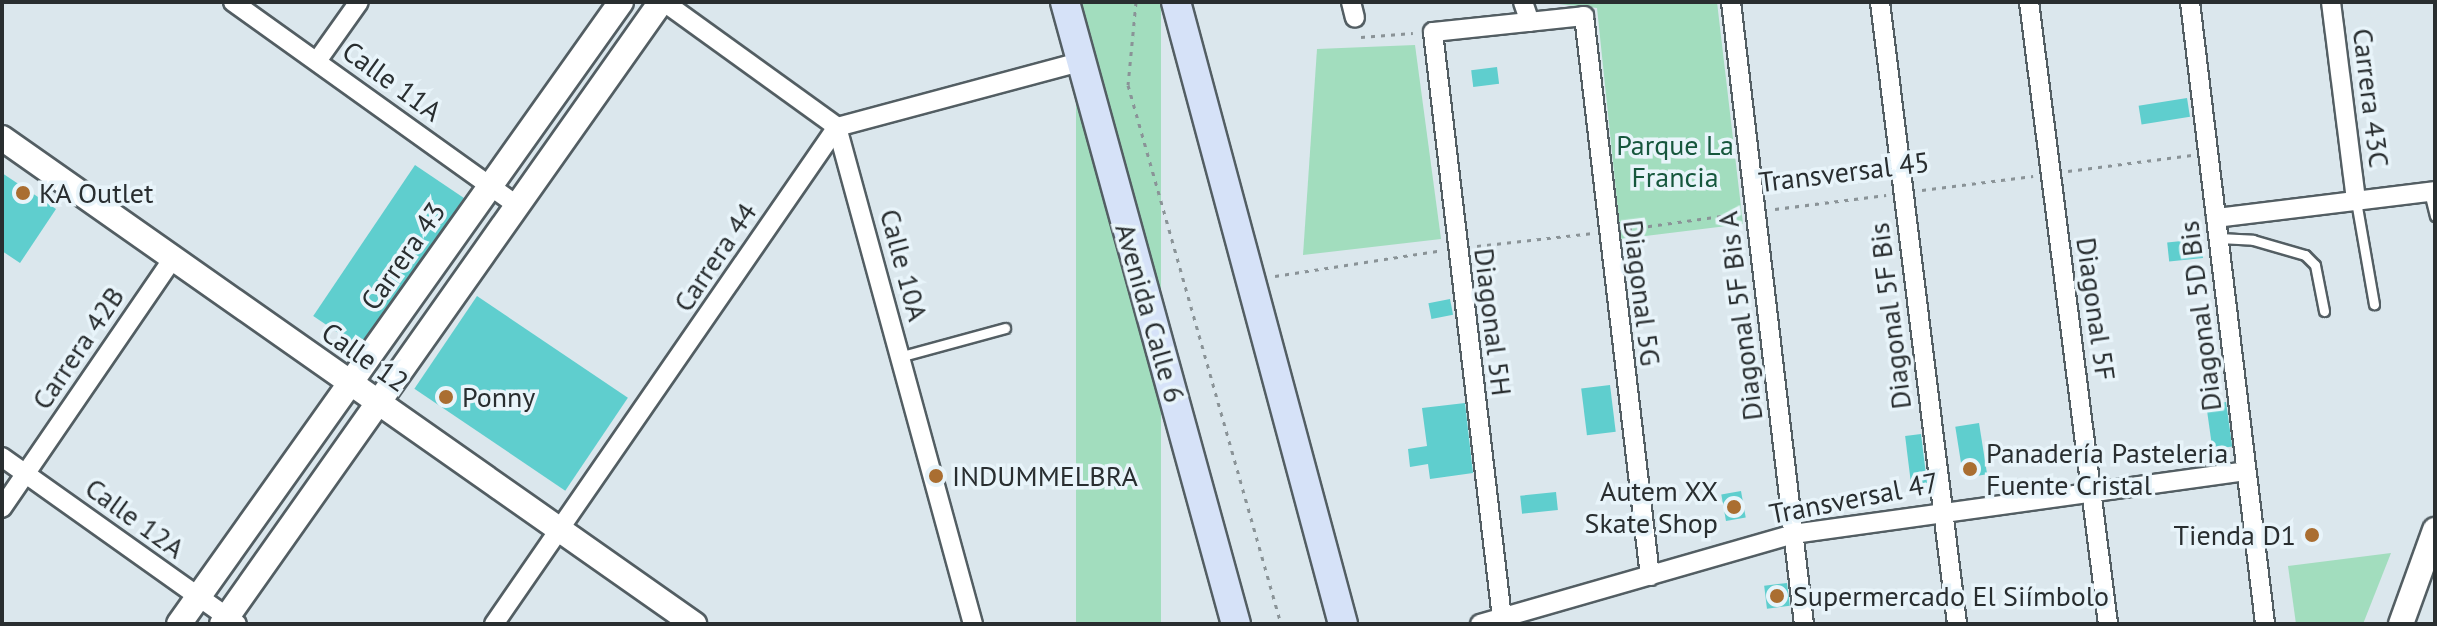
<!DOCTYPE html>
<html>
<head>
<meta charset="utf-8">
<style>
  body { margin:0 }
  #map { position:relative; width:2437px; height:626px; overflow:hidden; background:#dbe7ed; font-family:"PT Sans",sans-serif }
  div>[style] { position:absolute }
  .green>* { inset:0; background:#a2ddbe; transform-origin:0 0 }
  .building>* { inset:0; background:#5fcece; transform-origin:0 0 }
  .path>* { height:3px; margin-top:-1.5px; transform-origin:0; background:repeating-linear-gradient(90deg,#8a9397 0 4px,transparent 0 10px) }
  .roads { filter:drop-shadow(2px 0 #535e63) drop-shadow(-2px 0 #535e63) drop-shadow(0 2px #535e63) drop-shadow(0 -2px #535e63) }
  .lane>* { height:9px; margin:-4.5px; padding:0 4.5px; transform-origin:4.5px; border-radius:4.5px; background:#fff }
  .street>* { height:18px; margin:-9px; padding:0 9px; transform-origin:9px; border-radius:9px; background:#fff }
  .secondary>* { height:24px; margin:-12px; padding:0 12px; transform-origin:12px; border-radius:12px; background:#fff }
  .primary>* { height:28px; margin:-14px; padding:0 14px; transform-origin:14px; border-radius:14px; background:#d6e2f8 }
  .dots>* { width:22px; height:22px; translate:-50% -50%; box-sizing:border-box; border:4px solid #e8f4fa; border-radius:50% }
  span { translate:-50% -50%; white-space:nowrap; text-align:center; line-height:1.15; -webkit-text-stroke:7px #e8f4fa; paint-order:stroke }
  .street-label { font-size:28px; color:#292e30 }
  .park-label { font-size:28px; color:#16573d }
  .poi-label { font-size:28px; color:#292e30 }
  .left { translate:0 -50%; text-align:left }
  .right { translate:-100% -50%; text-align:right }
  .frame { position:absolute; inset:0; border:4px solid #292e30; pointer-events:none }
</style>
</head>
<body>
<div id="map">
  <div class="green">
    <i style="left:1076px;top:2px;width:85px;height:646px"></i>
    <i style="clip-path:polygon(1539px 2px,1717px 2px,1743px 224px,1621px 239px,1597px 8px)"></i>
    <i style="clip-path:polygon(1415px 45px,1441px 239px,1303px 255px,1317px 49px)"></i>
    <i style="clip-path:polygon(2391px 553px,2363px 624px,2296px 624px,2288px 566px)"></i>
  </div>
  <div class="building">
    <i style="left:1497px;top:67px;width:17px;height:26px;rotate:83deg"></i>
    <i style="left:2187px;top:98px;width:19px;height:49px;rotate:81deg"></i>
    <i style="left:415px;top:165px;width:59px;height:182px;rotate:34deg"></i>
    <i style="clip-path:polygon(2px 173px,56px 209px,20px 263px,2px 251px)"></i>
    <i style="left:2201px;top:239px;width:19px;height:34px;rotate:84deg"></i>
    <i style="left:477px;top:296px;width:182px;height:112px;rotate:34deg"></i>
    <i style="left:1450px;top:299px;width:16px;height:22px;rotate:79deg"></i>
    <i style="left:1610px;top:385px;width:47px;height:29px;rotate:83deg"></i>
    <i style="left:2226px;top:402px;width:45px;height:20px;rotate:82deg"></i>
    <i style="clip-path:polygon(1465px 403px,1473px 473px,1430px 479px,1428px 464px,1410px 467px,1408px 449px,1427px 446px,1422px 408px)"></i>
    <i style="left:1979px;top:423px;width:52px;height:24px;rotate:81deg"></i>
    <i style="left:1921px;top:434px;width:49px;height:16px;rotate:83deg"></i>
    <i style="left:1741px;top:491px;width:27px;height:20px;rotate:80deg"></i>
    <i style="left:1556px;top:492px;width:18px;height:36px;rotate:84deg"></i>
    <i style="left:1787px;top:583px;width:23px;height:23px;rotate:83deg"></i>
  </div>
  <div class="path">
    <i style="left:1136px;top:2px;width:83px;rotate:95.5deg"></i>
    <i style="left:1128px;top:85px;width:560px;rotate:74.15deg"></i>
    <i style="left:1361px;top:37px;width:52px;rotate:-4.4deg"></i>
    <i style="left:2068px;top:171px;width:125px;rotate:-7.4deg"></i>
    <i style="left:1922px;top:190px;width:112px;rotate:-7.2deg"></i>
    <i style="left:1775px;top:209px;width:112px;rotate:-7.2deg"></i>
    <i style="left:1628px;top:229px;width:109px;rotate:-7.9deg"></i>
    <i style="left:1477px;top:246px;width:117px;rotate:-6.4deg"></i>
    <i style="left:1275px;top:276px;width:169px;rotate:-8.8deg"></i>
  </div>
  <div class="roads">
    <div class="lane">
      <i style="left:2429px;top:192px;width:25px;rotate:76deg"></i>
      <i style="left:2356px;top:201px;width:105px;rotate:80.1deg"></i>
      <i style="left:2219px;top:238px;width:34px;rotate:3deg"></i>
      <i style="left:2253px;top:240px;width:54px;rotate:16.1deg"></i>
      <i style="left:2305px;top:255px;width:14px;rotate:45deg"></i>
      <i style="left:2315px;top:265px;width:47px;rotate:78.9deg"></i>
      <i style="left:899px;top:357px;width:110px;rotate:-15.3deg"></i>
    </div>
    <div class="street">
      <i style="left:233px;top:2px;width:350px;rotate:35.6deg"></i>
      <i style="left:664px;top:2px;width:213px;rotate:35.8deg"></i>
      <i style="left:837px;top:127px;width:515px;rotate:74.7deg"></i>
      <i style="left:1351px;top:2px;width:16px;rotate:76deg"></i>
      <i style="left:1523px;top:2px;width:21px;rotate:71deg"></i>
      <i style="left:1731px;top:2px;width:626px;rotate:83.31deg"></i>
      <i style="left:1880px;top:2px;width:627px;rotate:82.94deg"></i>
      <i style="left:2029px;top:2px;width:627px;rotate:82.76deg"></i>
      <i style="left:2190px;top:2px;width:627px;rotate:83.12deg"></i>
      <i style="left:2331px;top:2px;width:201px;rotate:82.8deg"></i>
      <i style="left:317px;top:61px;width:72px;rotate:-54.6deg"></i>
      <i style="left:2216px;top:218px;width:221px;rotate:-7deg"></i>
      <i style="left:2px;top:457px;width:288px;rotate:35.4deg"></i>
      <i style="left:2px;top:508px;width:303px;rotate:-55.6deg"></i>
      <i style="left:1502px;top:618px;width:590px;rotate:-96.72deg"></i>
      <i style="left:1433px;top:32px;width:152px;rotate:-6deg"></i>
      <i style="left:1584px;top:16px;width:564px;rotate:83.28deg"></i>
      <i style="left:494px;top:624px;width:604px;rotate:-55.39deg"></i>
      <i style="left:837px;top:127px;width:252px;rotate:-15deg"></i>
      <i style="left:1480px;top:624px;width:326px;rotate:-16deg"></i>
      <i style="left:1793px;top:534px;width:457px;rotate:-7.9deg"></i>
    </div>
    <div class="secondary">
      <i style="left:2px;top:138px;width:846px;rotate:35.08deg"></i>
      <i style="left:179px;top:624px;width:763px;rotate:-54.6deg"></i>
      <i style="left:222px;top:624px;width:761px;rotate:-54.79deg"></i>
      <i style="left:2401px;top:624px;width:100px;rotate:-70.1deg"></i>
    </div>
    <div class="primary">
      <i style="left:1065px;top:2px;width:645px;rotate:74.63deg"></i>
      <i style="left:1176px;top:2px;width:644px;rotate:74.97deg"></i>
    </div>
  </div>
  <div class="dots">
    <i style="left:23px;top:193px;background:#aa6e31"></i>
    <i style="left:446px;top:397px;background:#aa6e31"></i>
    <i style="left:1970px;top:469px;background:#aa6e31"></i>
    <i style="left:936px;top:476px;background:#aa6e31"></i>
    <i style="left:1734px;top:507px;background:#aa6e31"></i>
    <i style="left:2312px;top:535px;background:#aa6e31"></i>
    <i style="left:1777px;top:596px;background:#aa6e31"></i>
  </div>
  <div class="street-label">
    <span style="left:392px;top:81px;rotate:36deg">Calle 11A</span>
    <span style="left:2371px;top:98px;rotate:83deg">Carrera 43C</span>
    <span style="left:1844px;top:172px;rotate:-7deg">Transversal 45</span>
    <span style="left:403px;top:256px;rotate:-55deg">Carrera 43</span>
    <span style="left:715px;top:257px;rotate:-56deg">Carrera 44</span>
    <span style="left:904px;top:265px;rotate:75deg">Calle 10A</span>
    <span style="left:1642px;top:293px;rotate:83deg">Diagonal 5G</span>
    <span style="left:2096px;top:309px;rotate:82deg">Diagonal 5F</span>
    <span style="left:1150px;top:313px;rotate:74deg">Avenida Calle 6</span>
    <span style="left:1740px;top:316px;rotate:-97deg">Diagonal 5F Bis A</span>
    <span style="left:1890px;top:316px;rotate:-97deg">Diagonal 5F Bis</span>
    <span style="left:2200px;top:316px;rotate:-97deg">Diagonal 5D Bis</span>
    <span style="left:1493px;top:322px;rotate:83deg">Diagonal 5H</span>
    <span style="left:78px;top:348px;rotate:-56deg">Carrera 42B</span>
    <span style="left:365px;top:357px;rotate:35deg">Calle 12</span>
    <span style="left:1854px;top:498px;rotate:-11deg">Transversal 47</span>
    <span style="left:135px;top:518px;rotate:36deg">Calle 12A</span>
  </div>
  <div class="park-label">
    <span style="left:1675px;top:161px">Parque La<br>Francia</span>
  </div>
  <div class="poi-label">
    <span class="left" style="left:39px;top:193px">KA Outlet</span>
    <span class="left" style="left:462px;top:397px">Ponny</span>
    <span class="left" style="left:1986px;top:469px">Panadería Pasteleria<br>Fuente Cristal</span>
    <span class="left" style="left:952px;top:476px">INDUMMELBRA</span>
    <span class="right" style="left:1718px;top:507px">Autem XX<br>Skate Shop</span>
    <span class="right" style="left:2296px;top:535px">Tienda D1</span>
    <span class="left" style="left:1793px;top:596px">Supermercado El Siímbolo</span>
  </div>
  <div class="frame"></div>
</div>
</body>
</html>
